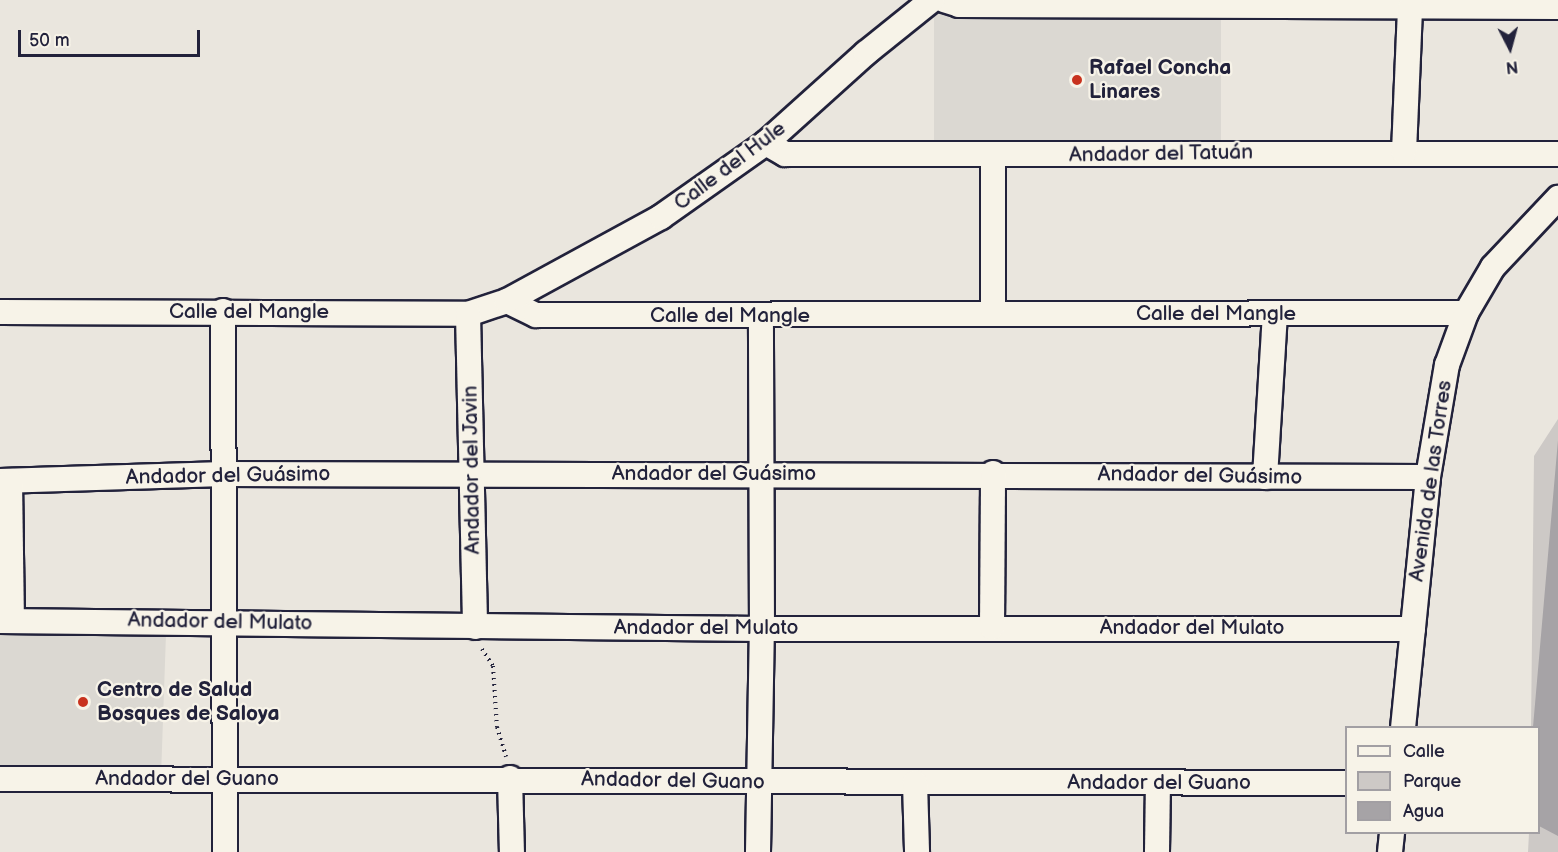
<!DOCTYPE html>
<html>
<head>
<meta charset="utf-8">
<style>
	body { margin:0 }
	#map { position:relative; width:1558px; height:852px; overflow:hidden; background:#eae6de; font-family:"Balsamiq Sans",sans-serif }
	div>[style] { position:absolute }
	.built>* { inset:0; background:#dbd8d2; transform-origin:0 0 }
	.green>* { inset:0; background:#cdc9c6 }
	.water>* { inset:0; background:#a6a3a6 }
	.path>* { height:4px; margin-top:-2px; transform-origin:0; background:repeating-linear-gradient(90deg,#22223b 0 1.5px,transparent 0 6px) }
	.roads { filter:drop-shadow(2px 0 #22223b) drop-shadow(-2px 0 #22223b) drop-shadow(0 2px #22223b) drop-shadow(0 -2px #22223b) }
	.minor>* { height:24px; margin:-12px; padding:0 12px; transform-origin:12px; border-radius:12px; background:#f7f3e8 }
	.dots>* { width:16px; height:16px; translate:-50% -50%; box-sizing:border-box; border:3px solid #f7f3e8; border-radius:50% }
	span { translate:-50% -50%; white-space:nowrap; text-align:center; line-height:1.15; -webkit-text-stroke:4.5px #f7f3e8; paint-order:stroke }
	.poi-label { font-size:21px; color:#22223b; font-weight:700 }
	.left { translate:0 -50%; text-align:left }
	.street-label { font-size:21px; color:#22223b }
	.legend { position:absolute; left:1345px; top:726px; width:195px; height:108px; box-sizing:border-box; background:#f7f3e8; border:2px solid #a29fa3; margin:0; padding:8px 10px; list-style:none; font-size:18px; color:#22223b }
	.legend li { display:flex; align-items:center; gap:12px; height:30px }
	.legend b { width:30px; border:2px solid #a29fa3 }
	.north { position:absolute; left:1480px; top:18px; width:60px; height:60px; -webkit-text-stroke:4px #f7f3e8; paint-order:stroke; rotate:174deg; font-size:16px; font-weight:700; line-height:24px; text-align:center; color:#22223b }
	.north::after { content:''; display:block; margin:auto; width:21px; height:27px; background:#22223b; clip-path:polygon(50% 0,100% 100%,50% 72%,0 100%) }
	.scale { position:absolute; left:18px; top:30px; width:182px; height:27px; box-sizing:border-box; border:3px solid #22223b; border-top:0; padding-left:8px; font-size:18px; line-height:21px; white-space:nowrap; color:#22223b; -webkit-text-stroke:4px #f7f3e8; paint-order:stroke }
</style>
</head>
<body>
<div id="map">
	<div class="built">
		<i style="left:934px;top:13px;width:287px;height:133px"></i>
		<i style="left:0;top:631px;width:166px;height:135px;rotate:2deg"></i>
	</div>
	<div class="green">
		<i style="clip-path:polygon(1558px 419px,1558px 852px,1528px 852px,1529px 833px,1538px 832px,1538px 728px,1531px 727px,1534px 456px)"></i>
	</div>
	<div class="water">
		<i style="clip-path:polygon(1558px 440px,1558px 836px,1539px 826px,1538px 728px,1533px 727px)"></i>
	</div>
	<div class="path">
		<i style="left:482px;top:649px;width:20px;rotate:57deg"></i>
		<i style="left:493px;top:666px;width:61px;rotate:86.2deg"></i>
		<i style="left:497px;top:727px;width:31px;rotate:73deg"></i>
	</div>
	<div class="roads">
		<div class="minor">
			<i style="left:944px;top:0;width:16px;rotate:18deg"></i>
			<i style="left:959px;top:5px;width:599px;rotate:0.19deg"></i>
			<i style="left:766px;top:143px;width:22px;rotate:30deg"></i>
			<i style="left:785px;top:154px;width:773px"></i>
			<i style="left:1404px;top:152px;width:145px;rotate:-87.6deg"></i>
			<i style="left:993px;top:156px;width:157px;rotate:90deg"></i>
			<i style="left:507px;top:301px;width:32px;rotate:26deg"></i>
			<i style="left:536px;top:315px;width:930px;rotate:-0.12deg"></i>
			<i style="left:223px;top:311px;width:541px;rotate:89.79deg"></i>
			<i style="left:0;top:312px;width:468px;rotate:0.2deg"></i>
			<i style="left:468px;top:314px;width:41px;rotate:-18.4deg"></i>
			<i style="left:507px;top:301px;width:175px;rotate:-28.6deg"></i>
			<i style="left:661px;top:217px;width:128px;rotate:-35.2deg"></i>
			<i style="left:766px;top:143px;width:135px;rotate:-42deg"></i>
			<i style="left:866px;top:53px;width:85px;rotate:-38.8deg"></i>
			<i style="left:468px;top:314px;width:313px;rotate:88.7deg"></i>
			<i style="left:1265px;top:477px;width:162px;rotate:-86.5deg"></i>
			<i style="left:0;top:481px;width:224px;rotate:-1.8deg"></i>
			<i style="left:224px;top:474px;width:1204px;rotate:0.14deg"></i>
			<i style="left:10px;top:481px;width:139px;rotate:89.2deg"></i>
			<i style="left:0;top:621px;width:762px;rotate:0.6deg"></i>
			<i style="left:762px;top:629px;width:651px"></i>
			<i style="left:992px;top:627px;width:154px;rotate:-89.6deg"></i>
			<i style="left:1403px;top:728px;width:252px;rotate:-84.3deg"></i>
			<i style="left:1428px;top:477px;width:114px;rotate:-80.4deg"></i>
			<i style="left:1447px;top:365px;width:55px;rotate:-69.9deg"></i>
			<i style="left:1466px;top:313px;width:53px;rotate:-59.6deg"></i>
			<i style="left:1493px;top:267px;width:95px;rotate:-46.7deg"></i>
			<i style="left:510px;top:778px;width:74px;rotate:88.5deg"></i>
			<i style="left:0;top:779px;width:1346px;rotate:0.17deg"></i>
			<i style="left:915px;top:783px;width:69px;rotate:88.3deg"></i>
			<i style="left:758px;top:852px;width:223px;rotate:-89deg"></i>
			<i style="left:762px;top:629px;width:312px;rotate:-90.2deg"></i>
			<i style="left:1157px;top:852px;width:68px;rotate:-89.2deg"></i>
			<i style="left:1390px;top:852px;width:20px;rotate:-84deg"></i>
		</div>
	</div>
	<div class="dots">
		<i style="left:1077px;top:80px;background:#c8321e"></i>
		<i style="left:83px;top:702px;background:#c8321e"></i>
	</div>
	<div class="poi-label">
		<span class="left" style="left:1089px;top:80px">Rafael Concha<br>Linares</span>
		<span class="left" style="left:97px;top:702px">Centro de Salud<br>Bosques de Saloya</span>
	</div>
	<div class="street-label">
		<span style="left:1161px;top:154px;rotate:-1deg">Andador del Tatuán</span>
		<span style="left:730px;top:166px;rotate:-37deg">Calle del Hule</span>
		<span style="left:249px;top:312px">Calle del Mangle</span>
		<span style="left:1216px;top:314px">Calle del Mangle</span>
		<span style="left:730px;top:316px">Calle del Mangle</span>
		<span style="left:472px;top:470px;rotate:-91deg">Andador del Javin</span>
		<span style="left:714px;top:474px">Andador del Guásimo</span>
		<span style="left:228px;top:476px;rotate:-1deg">Andador del Guásimo</span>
		<span style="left:1200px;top:476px;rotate:1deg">Andador del Guásimo</span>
		<span style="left:1431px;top:481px;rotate:-82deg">Avenida de las Torres</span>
		<span style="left:220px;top:622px;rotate:1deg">Andador del Mulato</span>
		<span style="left:706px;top:628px">Andador del Mulato</span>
		<span style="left:1192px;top:628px">Andador del Mulato</span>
		<span style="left:187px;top:779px">Andador del Guano</span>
		<span style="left:673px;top:781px;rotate:1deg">Andador del Guano</span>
		<span style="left:1159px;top:783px">Andador del Guano</span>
	</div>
	<ul class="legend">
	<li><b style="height:8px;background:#f7f3e8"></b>Calle</li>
	<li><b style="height:16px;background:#cdc9c6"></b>Parque</li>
	<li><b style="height:16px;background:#a6a3a6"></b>Agua</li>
	</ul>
	<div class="north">N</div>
	<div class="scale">50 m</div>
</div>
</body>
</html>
